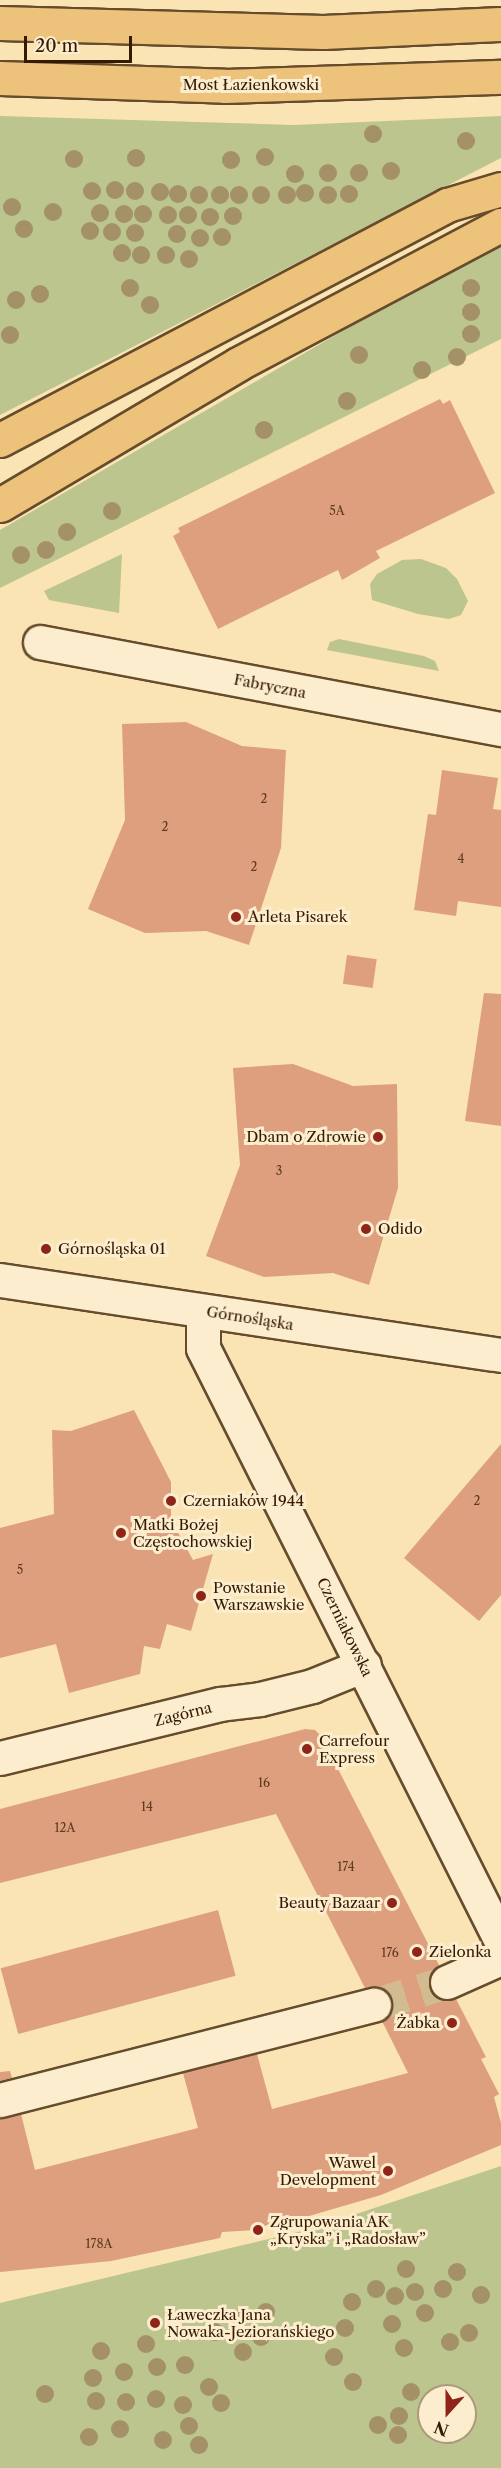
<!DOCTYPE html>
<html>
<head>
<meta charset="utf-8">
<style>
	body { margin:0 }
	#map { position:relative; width:501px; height:2468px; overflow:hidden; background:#fae4b3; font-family:"Libre Caslon Text",serif }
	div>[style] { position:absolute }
	.green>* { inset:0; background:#bcc58e }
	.building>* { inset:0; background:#dd9f7e; transform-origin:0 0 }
	.minor-tunnel>* { height:33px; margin-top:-16.5px; transform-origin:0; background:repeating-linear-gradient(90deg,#d2bc8f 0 33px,transparent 0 49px) }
	.roads { filter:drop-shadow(2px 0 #664c2d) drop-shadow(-2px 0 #664c2d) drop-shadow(0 2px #664c2d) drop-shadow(0 -2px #664c2d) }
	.minor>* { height:33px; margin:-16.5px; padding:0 16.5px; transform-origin:16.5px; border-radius:16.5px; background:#fcedce }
	.major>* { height:33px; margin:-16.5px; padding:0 16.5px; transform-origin:16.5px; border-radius:16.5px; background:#edc27a }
	.trees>* { width:18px; height:18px; margin:-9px; border-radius:50%; background:#a49168 }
	.dots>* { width:16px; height:16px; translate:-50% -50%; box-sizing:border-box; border:3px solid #fcedce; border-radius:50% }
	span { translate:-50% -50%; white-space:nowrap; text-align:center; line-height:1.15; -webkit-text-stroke:6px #fcedce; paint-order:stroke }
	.number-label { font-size:12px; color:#5e3b20 }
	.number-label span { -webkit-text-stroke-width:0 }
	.street-label { font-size:15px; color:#341a00 }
	.poi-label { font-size:15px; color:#341a00 }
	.left { translate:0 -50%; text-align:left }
	.right { translate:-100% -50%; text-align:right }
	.north { position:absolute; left:417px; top:2384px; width:60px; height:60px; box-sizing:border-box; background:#fcedce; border:2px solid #ac997c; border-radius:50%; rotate:201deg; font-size:16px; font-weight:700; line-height:24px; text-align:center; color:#341a00 }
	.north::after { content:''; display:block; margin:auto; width:21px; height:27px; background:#8f2418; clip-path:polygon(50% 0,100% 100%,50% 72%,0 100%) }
	.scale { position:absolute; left:24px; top:36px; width:108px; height:27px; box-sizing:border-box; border:3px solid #341a00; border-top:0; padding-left:8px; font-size:18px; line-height:21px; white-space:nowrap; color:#341a00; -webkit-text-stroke:4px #fcedce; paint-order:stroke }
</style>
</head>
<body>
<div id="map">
	<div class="green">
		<i style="clip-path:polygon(0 116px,294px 125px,501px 116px,501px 158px,0 415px)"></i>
		<i style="clip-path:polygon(501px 246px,501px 339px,0 588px,0 530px,377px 311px)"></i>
		<i style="clip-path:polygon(122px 554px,119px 613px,49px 600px,44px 591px)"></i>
		<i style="clip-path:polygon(421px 559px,446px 568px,457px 579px,468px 601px,461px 615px,449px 619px,418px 614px,372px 600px,370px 584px,377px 574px,402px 560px)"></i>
		<i style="clip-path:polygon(339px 639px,424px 656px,435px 661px,439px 671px,327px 650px,330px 642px)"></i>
		<i style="clip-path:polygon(evenodd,501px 2166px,501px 2468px,0 2468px,0 2303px,311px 2229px,501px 2166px,429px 2396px,465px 2396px,465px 2432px,429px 2432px,429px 2396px)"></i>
	</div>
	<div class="building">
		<i style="clip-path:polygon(440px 399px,443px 404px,450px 400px,495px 493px,376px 551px,380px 558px,342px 580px,338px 570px,218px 629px,173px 536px,180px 532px,178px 528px)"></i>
		<i style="clip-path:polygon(186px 722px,242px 746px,286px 750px,281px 848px,249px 945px,206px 931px,145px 933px,88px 909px,125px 820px,122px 724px)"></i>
		<i style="clip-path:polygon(442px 770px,498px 778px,493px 809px,501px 810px,501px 907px,458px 901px,456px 916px,414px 910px,428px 814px,436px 815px)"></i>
		<i style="left:347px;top:955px;width:30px;height:29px;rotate:8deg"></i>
		<i style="clip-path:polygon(484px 993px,501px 994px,501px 1126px,465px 1121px)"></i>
		<i style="clip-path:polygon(293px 1064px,353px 1086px,397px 1084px,398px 1188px,369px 1285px,333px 1273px,264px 1277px,206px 1256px,240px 1165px,233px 1068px)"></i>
		<i style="clip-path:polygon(134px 1410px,171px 1482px,171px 1520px,193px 1560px,213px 1554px,191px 1631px,167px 1624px,160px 1649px,144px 1646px,140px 1674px,69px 1693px,56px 1644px,0 1658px,0 1528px,54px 1514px,52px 1430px,71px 1431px)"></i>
		<i style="clip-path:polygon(501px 1444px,501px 1595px,479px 1621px,404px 1558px)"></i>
		<i style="clip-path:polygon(305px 1729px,315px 1730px,321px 1736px,439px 1965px,428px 1979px,430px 1990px,444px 2001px,456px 1999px,486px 2057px,481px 2059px,499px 2094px,494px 2097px,501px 2123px,501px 2145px,381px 2195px,292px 2221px,287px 2216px,256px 2230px,222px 2232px,220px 2238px,111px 2261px,0 2272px,0 2118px,21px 2114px,35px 2170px,198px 2128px,183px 2073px,257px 2054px,272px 2109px,408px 2073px,382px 2021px,392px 2011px,392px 2000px,380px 1987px,365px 1988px,276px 1814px,0 1883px,0 1809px)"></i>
		<i style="left:218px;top:1910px;width:68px;height:225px;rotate:75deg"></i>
		<i style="clip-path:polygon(10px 2071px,12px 2078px,0 2081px,0 2072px)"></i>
	</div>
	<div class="minor-tunnel">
		<i style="left:374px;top:2005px;width:77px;rotate:-17.5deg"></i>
	</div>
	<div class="roads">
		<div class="minor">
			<i style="left:40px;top:642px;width:469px;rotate:10.7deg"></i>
			<i style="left:0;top:1280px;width:507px;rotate:8.51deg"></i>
			<i style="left:203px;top:1311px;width:37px;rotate:90deg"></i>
			<i style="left:203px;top:1348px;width:664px;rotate:63.32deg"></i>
			<i style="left:0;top:1758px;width:227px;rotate:-13.8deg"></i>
			<i style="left:220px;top:1704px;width:40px;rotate:-7.1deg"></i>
			<i style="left:260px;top:1699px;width:54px;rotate:-14deg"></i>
			<i style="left:312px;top:1686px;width:56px;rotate:-22deg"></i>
			<i style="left:447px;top:1982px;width:59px;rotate:-24deg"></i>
			<i style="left:0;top:2100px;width:386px;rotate:-14.3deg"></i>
		</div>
		<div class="major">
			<i style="left:0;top:23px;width:323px;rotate:1.6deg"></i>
			<i style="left:323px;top:32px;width:178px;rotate:-2.6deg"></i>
			<i style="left:0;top:78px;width:225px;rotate:2deg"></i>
			<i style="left:225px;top:86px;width:276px;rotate:-1.9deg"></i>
			<i style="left:0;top:440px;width:505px;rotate:-27.73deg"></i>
			<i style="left:447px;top:205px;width:56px;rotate:-16.5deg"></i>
			<i style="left:0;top:505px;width:277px;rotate:-30.6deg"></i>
			<i style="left:238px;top:364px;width:297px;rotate:-27.9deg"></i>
		</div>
	</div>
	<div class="trees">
		<i style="left:373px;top:134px"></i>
		<i style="left:466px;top:141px"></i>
		<i style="left:265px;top:157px"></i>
		<i style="left:136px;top:158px"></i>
		<i style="left:74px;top:159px"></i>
		<i style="left:231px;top:160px"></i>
		<i style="left:391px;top:171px"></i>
		<i style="left:328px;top:173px"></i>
		<i style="left:359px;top:173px"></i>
		<i style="left:295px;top:174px"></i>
		<i style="left:115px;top:190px"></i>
		<i style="left:92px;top:191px"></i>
		<i style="left:135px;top:191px"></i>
		<i style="left:160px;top:192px"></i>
		<i style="left:305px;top:193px"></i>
		<i style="left:178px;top:194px"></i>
		<i style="left:349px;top:194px"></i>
		<i style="left:199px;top:195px"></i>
		<i style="left:220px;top:195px"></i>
		<i style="left:239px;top:195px"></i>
		<i style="left:261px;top:195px"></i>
		<i style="left:287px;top:195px"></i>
		<i style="left:328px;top:195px"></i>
		<i style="left:12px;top:207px"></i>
		<i style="left:53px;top:212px"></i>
		<i style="left:100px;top:213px"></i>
		<i style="left:124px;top:214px"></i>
		<i style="left:143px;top:214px"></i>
		<i style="left:168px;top:215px"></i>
		<i style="left:188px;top:215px"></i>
		<i style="left:233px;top:216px"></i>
		<i style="left:210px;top:217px"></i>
		<i style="left:24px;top:229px"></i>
		<i style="left:90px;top:231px"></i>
		<i style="left:112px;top:232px"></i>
		<i style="left:135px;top:233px"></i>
		<i style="left:177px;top:234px"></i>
		<i style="left:222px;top:237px"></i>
		<i style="left:200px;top:238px"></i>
		<i style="left:122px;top:253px"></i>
		<i style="left:141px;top:255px"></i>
		<i style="left:166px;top:255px"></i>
		<i style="left:189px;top:259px"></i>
		<i style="left:130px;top:288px"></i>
		<i style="left:471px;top:288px"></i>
		<i style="left:40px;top:294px"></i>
		<i style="left:16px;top:300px"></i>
		<i style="left:150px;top:305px"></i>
		<i style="left:471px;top:312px"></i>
		<i style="left:471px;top:334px"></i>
		<i style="left:10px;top:335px"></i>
		<i style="left:359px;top:355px"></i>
		<i style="left:457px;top:357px"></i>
		<i style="left:422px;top:370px"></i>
		<i style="left:347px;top:401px"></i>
		<i style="left:264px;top:430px"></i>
		<i style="left:112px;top:511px"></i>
		<i style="left:67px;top:532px"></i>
		<i style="left:46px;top:550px"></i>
		<i style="left:21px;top:555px"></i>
		<i style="left:406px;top:2269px"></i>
		<i style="left:457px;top:2272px"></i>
		<i style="left:376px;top:2289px"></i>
		<i style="left:443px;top:2289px"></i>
		<i style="left:415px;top:2292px"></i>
		<i style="left:481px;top:2295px"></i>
		<i style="left:395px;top:2296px"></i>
		<i style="left:352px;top:2302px"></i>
		<i style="left:266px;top:2312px"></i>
		<i style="left:425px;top:2313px"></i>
		<i style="left:239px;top:2319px"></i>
		<i style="left:392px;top:2324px"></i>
		<i style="left:345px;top:2328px"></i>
		<i style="left:215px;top:2332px"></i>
		<i style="left:469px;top:2333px"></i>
		<i style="left:261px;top:2337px"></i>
		<i style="left:450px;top:2342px"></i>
		<i style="left:146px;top:2344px"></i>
		<i style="left:404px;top:2348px"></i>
		<i style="left:101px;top:2351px"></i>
		<i style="left:243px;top:2352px"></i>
		<i style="left:334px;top:2357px"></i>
		<i style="left:185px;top:2365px"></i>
		<i style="left:157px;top:2367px"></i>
		<i style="left:124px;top:2372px"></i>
		<i style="left:93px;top:2378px"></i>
		<i style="left:353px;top:2382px"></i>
		<i style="left:209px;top:2387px"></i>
		<i style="left:411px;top:2392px"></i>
		<i style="left:45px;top:2394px"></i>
		<i style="left:156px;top:2399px"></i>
		<i style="left:96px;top:2401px"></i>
		<i style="left:126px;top:2402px"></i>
		<i style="left:221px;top:2403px"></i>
		<i style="left:183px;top:2405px"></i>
		<i style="left:399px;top:2416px"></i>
		<i style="left:378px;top:2425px"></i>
		<i style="left:189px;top:2426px"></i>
		<i style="left:120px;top:2429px"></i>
		<i style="left:398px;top:2435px"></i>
		<i style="left:89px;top:2437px"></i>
		<i style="left:163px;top:2440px"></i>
		<i style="left:199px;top:2445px"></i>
	</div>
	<div class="dots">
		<i style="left:236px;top:917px;background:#8f2418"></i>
		<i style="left:378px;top:1137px;background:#8f2418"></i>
		<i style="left:366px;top:1229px;background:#8f2418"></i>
		<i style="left:46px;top:1249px;background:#8f2418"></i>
		<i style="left:171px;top:1501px;background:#8f2418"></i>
		<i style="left:121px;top:1533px;background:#8f2418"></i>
		<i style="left:201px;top:1596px;background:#8f2418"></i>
		<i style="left:307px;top:1749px;background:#8f2418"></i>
		<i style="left:392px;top:1903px;background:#8f2418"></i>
		<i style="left:417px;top:1952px;background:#8f2418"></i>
		<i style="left:452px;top:2023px;background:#8f2418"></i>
		<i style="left:388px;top:2171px;background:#8f2418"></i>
		<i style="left:258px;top:2230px;background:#8f2418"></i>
		<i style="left:155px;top:2323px;background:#8f2418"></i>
	</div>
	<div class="number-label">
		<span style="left:337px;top:511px">5A</span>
		<span style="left:264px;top:799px">2</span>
		<span style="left:165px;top:827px">2</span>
		<span style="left:461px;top:859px">4</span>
		<span style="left:254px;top:867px">2</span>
		<span style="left:279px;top:1171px">3</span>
		<span style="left:477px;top:1501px">2</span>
		<span style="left:20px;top:1570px">5</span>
		<span style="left:264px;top:1783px">16</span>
		<span style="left:147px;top:1807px">14</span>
		<span style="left:65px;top:1828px">12A</span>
		<span style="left:346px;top:1867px">174</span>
		<span style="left:390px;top:1953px">176</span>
		<span style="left:99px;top:2244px">178A</span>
	</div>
	<div class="street-label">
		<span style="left:251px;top:85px">Most Łazienkowski</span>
		<span style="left:270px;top:686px;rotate:11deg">Fabryczna</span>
		<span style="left:250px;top:1318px;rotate:9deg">Górnośląska</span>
		<span style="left:345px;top:1627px;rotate:64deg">Czerniakowska</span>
		<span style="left:183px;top:1714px;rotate:-14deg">Zagórna</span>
	</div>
	<div class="poi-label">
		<span class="left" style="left:248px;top:917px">Arleta Pisarek</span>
		<span class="right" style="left:366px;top:1137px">Dbam o Zdrowie</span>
		<span class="left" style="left:378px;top:1229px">Odido</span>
		<span class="left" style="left:58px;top:1249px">Górnośląska 01</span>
		<span class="left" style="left:183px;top:1501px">Czerniaków 1944</span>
		<span class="left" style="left:133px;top:1533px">Matki Bożej<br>Częstochowskiej</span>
		<span class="left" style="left:213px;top:1596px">Powstanie<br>Warszawskie</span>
		<span class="left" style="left:319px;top:1749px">Carrefour<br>Express</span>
		<span class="right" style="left:380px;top:1903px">Beauty Bazaar</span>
		<span class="left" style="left:429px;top:1952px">Zielonka</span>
		<span class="right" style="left:440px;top:2023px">Żabka</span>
		<span class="right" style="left:376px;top:2171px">Wawel<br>Development</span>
		<span class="left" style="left:270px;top:2230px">Zgrupowania AK<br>„Kryska” i „Radosław”</span>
		<span class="left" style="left:167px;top:2323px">Ławeczka Jana<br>Nowaka-Jeziorańskiego</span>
	</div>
	<div class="north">N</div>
	<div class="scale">20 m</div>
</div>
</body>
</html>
